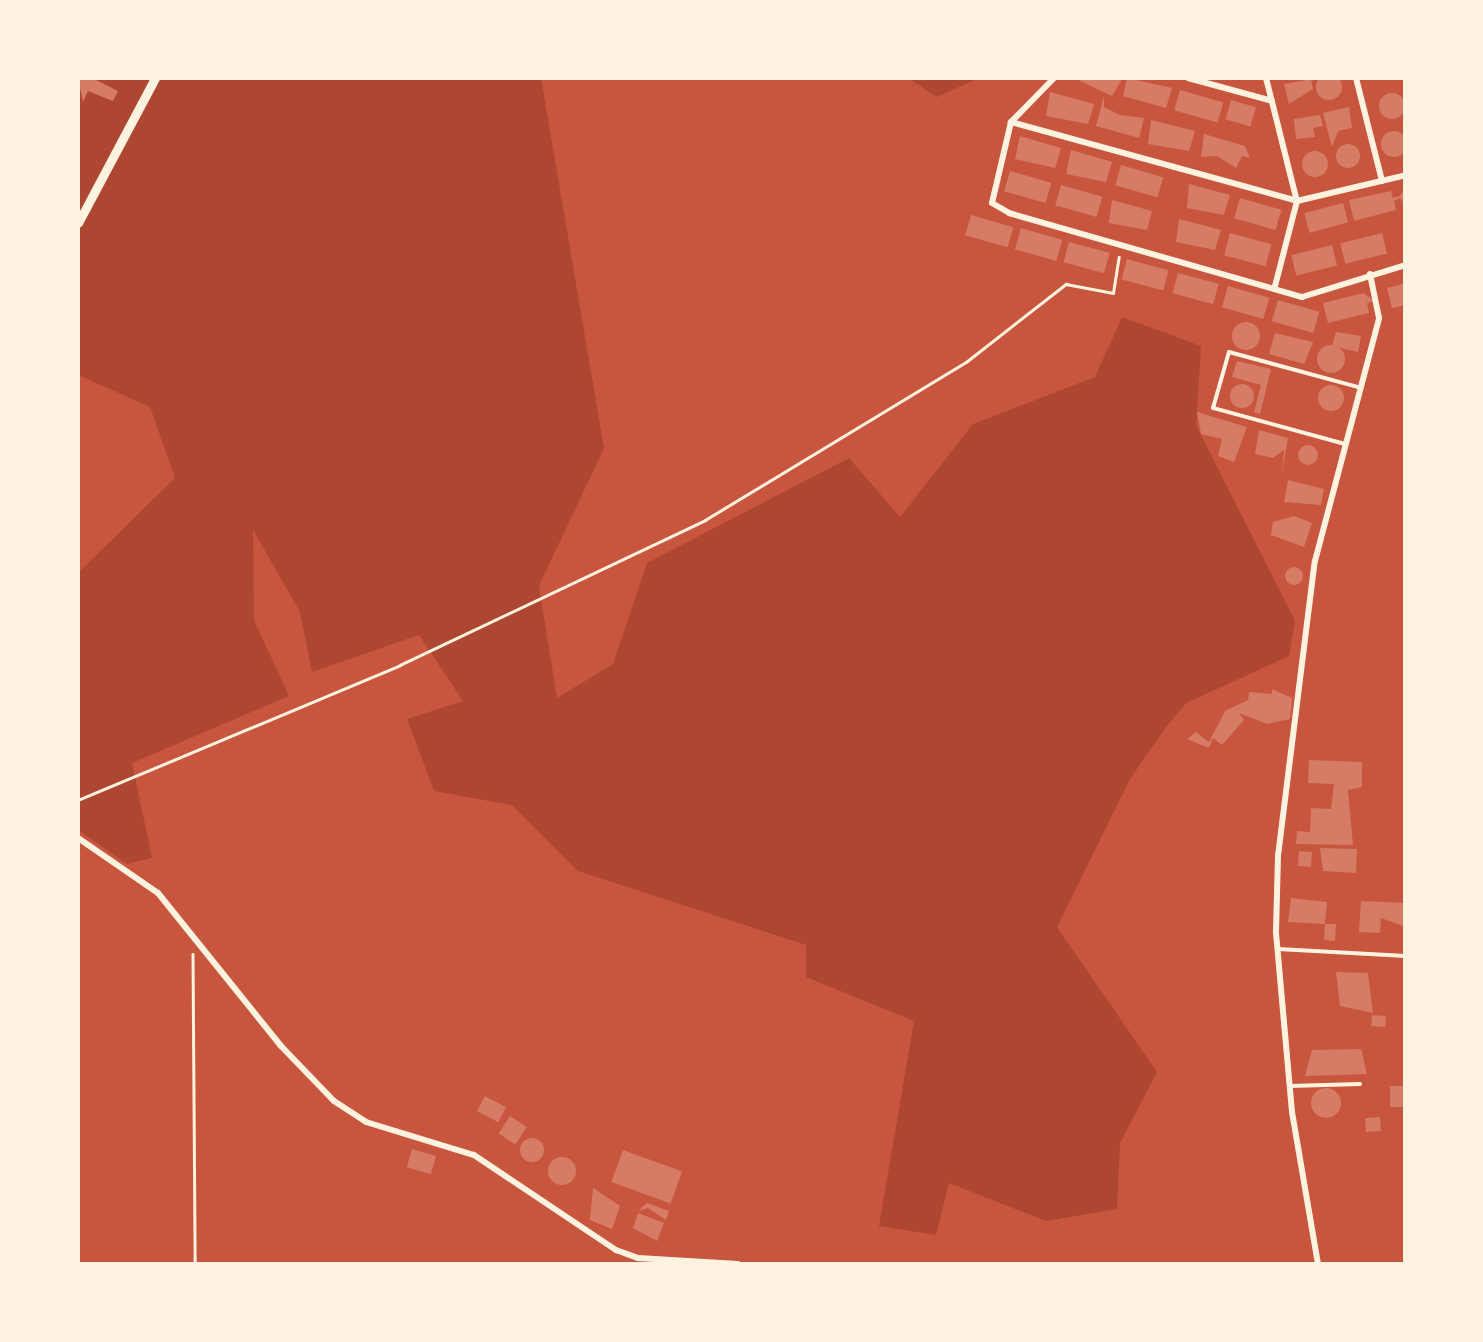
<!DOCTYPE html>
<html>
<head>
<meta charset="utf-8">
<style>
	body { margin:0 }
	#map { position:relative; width:1483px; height:1342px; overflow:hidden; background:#c8553d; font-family:"Fira Sans Condensed",sans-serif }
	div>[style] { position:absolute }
	.green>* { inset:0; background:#ae4732 }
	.building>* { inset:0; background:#d67c66; transform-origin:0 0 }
	.round { border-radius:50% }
	.path>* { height:2.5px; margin:-1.25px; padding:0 1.25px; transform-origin:1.25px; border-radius:1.25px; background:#fff3e0 }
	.service>* { height:4px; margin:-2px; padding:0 2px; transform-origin:2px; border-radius:2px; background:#fff3e0 }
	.minor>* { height:6px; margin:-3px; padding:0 3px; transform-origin:3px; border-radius:3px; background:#fff3e0 }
	.tertiary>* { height:9px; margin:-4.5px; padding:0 4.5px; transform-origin:4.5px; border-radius:4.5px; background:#fff3e0 }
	span { translate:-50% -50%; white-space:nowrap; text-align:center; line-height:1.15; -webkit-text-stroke:10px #fff3e0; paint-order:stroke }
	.frame { position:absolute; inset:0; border:80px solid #fff3e0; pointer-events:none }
</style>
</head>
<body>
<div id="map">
	<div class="green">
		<i style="clip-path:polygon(78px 78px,541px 78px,604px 448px,539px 586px,557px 698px,613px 664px,647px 563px,849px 458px,900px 517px,973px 424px,1095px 377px,1122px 317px,1201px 346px,1196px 425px,1295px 621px,1289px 656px,1186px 703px,1166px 727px,1130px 779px,1057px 927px,1157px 1072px,1120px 1143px,1117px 1209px,1046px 1221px,949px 1183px,936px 1235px,879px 1226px,914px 1021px,806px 977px,806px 945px,578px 871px,512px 805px,434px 791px,407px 719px,463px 701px,419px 635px,312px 672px,300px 612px,253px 530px,254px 620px,289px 696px,132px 763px,152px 858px,127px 864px,78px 830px,78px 573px,175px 478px,150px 407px,78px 375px)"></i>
		<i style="clip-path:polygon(908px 78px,979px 78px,937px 97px)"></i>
	</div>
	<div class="building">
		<i class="round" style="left:1316px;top:74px;width:26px;height:26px"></i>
		<i style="clip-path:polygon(78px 78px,92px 78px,118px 91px,113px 101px,88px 91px,83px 102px)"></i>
		<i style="clip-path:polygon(1074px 78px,1120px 78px,1121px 81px,1112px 96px)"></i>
		<i style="clip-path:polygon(1127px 78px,1172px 88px,1166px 108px,1123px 96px)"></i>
		<i style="clip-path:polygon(1311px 79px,1313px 89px,1289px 104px,1284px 84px)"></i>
		<i style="left:1180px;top:90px;width:45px;height:21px;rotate:16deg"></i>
		<i style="clip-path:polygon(1050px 92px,1094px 104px,1088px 124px,1046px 116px)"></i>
		<i class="round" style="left:1379px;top:93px;width:26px;height:26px"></i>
		<i style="clip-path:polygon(1104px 96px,1104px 107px,1120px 115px,1144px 118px,1139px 138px,1096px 126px)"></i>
		<i style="left:1231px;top:100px;width:26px;height:20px;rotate:16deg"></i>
		<i style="clip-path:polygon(1349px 107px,1352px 128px,1338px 131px,1332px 147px,1323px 113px)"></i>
		<i style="clip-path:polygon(1320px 115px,1323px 126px,1313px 128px,1315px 137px,1296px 139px,1294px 119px)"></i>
		<i style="clip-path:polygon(1151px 120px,1195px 131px,1189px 151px,1148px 144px)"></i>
		<i class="round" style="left:1381px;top:131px;width:26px;height:26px"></i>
		<i style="clip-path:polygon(1204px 134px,1245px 146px,1250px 158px,1242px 156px,1236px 168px,1217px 156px,1201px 157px)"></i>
		<i style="clip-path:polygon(1020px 136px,1061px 148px,1055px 168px,1015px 159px)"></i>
		<i class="round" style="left:1336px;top:144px;width:24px;height:24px"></i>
		<i style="clip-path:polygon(1071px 150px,1112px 162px,1106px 182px,1066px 174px)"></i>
		<i class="round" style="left:1302px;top:151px;width:26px;height:26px"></i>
		<i style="left:1121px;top:165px;width:44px;height:21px;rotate:16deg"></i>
		<i style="left:1010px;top:171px;width:43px;height:21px;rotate:16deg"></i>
		<i style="clip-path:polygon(1189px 184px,1230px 195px,1224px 215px,1187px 208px)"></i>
		<i style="left:1061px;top:185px;width:43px;height:21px;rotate:16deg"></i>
		<i style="clip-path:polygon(1406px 186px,1406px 206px,1400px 198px,1394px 201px,1396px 210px,1354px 221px,1349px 200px,1391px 191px,1393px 198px,1400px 196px)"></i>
		<i style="left:1240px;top:198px;width:43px;height:21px;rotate:16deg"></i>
		<i style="clip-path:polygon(1112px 200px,1152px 211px,1147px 230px,1109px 223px)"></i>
		<i style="left:1343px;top:203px;width:20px;height:40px;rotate:75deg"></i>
		<i style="left:971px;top:215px;width:44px;height:21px;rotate:16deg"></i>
		<i style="clip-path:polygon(1179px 219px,1221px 230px,1215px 250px,1176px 242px)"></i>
		<i style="left:1021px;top:228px;width:43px;height:22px;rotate:16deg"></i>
		<i style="left:1230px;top:233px;width:43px;height:23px;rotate:15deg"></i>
		<i style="left:1382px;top:233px;width:21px;height:43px;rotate:76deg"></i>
		<i style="left:1069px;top:242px;width:42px;height:21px;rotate:15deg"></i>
		<i style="left:1332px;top:245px;width:21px;height:42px;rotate:76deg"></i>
		<i style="left:1127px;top:259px;width:43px;height:21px;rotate:15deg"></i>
		<i style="left:1178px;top:273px;width:42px;height:21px;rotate:15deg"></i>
		<i style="clip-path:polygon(1406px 283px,1406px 305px,1392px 308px,1387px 288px)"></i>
		<i style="left:1228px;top:286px;width:43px;height:22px;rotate:16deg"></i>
		<i style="clip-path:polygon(1364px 293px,1374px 301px,1367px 303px,1369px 313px,1328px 323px,1323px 303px)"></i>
		<i style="left:1278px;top:300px;width:43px;height:22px;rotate:16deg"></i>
		<i class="round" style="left:1232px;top:322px;width:28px;height:28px"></i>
		<i style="clip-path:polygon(1336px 332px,1361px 336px,1358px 352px,1332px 346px)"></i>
		<i style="clip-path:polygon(1275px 333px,1313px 342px,1304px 364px,1269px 354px)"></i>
		<i class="round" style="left:1317px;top:345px;width:28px;height:28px"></i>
		<i style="clip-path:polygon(1237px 361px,1271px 369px,1260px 414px,1254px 412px,1261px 385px,1232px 377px)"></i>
		<i class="round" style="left:1230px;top:384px;width:24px;height:24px"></i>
		<i class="round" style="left:1318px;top:385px;width:26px;height:26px"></i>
		<i style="clip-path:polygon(1197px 412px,1247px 427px,1234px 462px,1218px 456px,1222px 439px,1201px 434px)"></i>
		<i style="clip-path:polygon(1259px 430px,1288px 438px,1282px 473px,1284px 450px,1273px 458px,1255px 454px)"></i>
		<i class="round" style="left:1298px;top:445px;width:20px;height:20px"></i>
		<i style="clip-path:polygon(1288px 480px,1324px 489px,1321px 505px,1284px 502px)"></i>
		<i style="clip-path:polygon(1294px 516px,1312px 523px,1304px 547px,1271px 535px,1273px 522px)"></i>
		<i class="round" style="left:1285px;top:567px;width:18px;height:18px"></i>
		<i style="clip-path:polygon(1272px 689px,1292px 698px,1290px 719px,1267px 724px,1239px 713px,1244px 720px,1222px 745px,1213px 738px,1209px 748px,1187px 739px,1196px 732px,1209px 742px,1225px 711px,1248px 700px,1249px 692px,1272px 694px)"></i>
		<i style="clip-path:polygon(1309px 760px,1362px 762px,1362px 787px,1348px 790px,1353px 845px,1296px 844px,1297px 831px,1310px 832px,1311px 808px,1331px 809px,1334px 784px,1308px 783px)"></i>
		<i style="clip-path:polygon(1320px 848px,1357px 849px,1356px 873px,1323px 871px)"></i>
		<i style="left:1299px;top:851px;width:13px;height:15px;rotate:4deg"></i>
		<i style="clip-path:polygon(1291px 898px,1327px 902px,1325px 924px,1336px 924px,1335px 941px,1324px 940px,1325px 924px,1288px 922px)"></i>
		<i style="clip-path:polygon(1361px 901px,1406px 903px,1406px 927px,1381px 918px,1380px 933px,1359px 932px)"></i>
		<i style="clip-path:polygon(1336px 972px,1368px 973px,1373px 1013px,1340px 1006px)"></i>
		<i style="left:1372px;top:1015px;width:14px;height:11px;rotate:4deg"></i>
		<i style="clip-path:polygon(1361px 1049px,1367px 1074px,1305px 1076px,1312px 1050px)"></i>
		<i style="left:1390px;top:1086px;width:16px;height:21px"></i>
		<i class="round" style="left:1311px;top:1088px;width:30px;height:30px"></i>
		<i style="left:485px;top:1096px;width:24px;height:17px;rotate:28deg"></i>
		<i style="left:510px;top:1116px;width:20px;height:21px;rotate:33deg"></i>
		<i style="left:1380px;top:1117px;width:14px;height:15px;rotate:86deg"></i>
		<i class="round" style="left:520px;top:1138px;width:24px;height:24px"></i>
		<i style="left:412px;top:1149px;width:25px;height:19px;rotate:16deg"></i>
		<i style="left:623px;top:1150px;width:63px;height:34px;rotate:20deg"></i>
		<i class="round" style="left:548px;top:1157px;width:28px;height:28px"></i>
		<i style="clip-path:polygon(593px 1188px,620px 1206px,612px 1229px,590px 1220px)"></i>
		<i style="clip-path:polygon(647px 1203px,669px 1211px,666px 1220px,648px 1208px,638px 1211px)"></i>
		<i style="clip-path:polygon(638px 1213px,664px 1223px,657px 1241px,633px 1228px)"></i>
	</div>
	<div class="path">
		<i style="left:78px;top:800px;width:349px;rotate:-22.7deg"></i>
		<i style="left:400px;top:665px;width:338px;rotate:-25.4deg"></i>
		<i style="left:705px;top:520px;width:305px;rotate:-31.2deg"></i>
		<i style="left:966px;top:362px;width:127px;rotate:-38deg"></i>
		<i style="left:1066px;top:284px;width:48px;rotate:10.8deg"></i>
		<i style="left:1113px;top:293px;width:36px;rotate:-81deg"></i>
		<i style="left:193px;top:954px;width:310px;rotate:89.6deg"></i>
	</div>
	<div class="service">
		<i style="left:1345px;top:444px;width:137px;rotate:-164.7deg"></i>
		<i style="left:1213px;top:408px;width:58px;rotate:-74.1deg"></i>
		<i style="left:1229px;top:352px;width:134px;rotate:15.2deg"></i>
		<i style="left:1278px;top:949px;width:128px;rotate:3.1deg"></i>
		<i style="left:1290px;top:1086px;width:70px;rotate:-1.6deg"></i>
	</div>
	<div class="minor">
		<i style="left:1054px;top:78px;width:62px;rotate:134.3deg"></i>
		<i style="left:1011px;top:122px;width:83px;rotate:103.2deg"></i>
		<i style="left:992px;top:203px;width:20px;rotate:30deg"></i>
		<i style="left:1009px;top:213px;width:305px;rotate:16deg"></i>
		<i style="left:1302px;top:297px;width:109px;rotate:-17.1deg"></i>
		<i style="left:1188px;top:78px;width:87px;rotate:15.3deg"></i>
		<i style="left:1266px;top:78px;width:127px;rotate:75.9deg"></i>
		<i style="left:1297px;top:201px;width:88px;rotate:104.5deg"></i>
		<i style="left:1356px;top:78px;width:106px;rotate:75.8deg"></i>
		<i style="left:1011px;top:122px;width:297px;rotate:15.4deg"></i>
		<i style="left:1297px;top:201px;width:112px;rotate:-13.4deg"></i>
		<i style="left:78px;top:838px;width:97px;rotate:34.5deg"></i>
		<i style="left:158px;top:893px;width:196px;rotate:51.2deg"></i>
		<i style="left:281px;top:1046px;width:76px;rotate:46.1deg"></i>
		<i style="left:334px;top:1101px;width:38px;rotate:33deg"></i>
		<i style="left:366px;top:1122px;width:113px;rotate:17deg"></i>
		<i style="left:474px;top:1155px;width:171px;rotate:33.8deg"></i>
		<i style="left:616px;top:1250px;width:23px;rotate:20deg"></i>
		<i style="left:638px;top:1258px;width:100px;rotate:3.4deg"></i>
		<i style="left:1318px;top:1264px;width:154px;rotate:-99.7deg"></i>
		<i style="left:1292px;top:1112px;width:181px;rotate:-95.1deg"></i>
		<i style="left:1276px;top:932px;width:76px;rotate:-88.5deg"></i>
		<i style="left:1278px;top:856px;width:297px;rotate:-82.9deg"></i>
		<i style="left:1315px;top:561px;width:251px;rotate:-75.2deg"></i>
		<i style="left:1379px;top:318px;width:45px;rotate:-101.6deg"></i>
	</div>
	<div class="tertiary">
		<i style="left:78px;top:223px;width:164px;rotate:-62deg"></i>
	</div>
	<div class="frame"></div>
</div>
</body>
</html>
